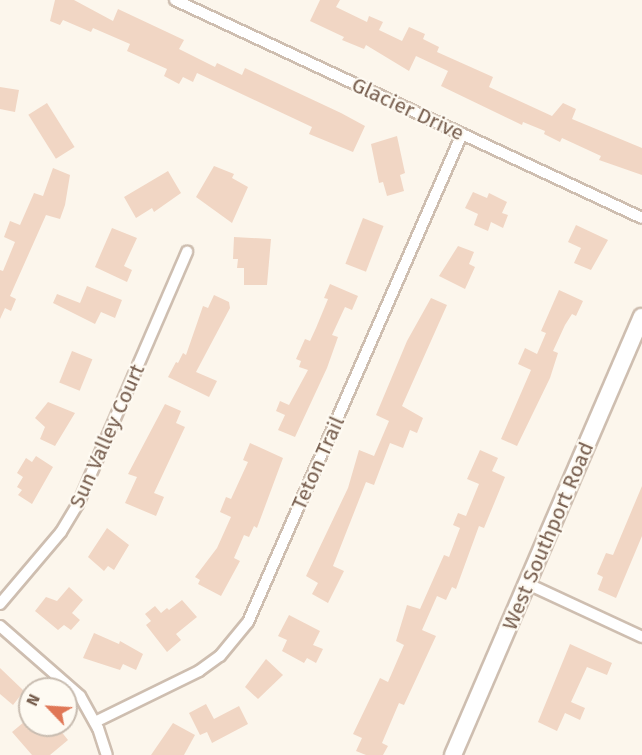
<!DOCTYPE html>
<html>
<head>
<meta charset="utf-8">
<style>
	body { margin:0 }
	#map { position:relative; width:642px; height:755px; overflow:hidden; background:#fcf6ec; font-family:"Fira Sans",sans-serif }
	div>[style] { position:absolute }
	.building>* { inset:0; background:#f1d6c4; transform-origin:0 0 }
	.roads { filter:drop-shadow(2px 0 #cebeb0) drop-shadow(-2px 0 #cebeb0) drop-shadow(0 2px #cebeb0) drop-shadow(0 -2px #cebeb0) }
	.street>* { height:10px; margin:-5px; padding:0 5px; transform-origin:5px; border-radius:5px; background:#fff }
	.secondary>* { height:16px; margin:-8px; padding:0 8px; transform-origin:8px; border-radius:8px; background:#fff }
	span { translate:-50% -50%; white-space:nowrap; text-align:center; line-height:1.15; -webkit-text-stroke:4.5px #fefaf2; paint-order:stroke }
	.street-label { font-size:21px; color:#775e4e }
	.north { position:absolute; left:18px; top:677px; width:60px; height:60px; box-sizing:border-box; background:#fefaf2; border:2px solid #c8bcb0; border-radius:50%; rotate:295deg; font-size:16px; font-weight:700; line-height:24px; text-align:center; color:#775e4e }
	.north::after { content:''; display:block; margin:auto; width:21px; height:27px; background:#e07756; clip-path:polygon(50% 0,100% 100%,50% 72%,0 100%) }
</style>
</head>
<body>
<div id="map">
	<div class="building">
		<i style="clip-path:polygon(55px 0,74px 0,113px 21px,118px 9px,184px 40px,179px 49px,215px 67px,217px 63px,242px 75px,245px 68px,341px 113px,365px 126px,353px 152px,309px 134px,312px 127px,197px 73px,193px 82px,183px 77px,179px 84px,164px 76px,167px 69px,127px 51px,130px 44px,93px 28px,91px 32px,63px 20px,60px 25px,50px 21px)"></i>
		<i style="clip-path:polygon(320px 0,340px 0,336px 7px,367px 22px,369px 16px,383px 22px,379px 30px,402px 41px,409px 27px,425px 34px,423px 39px,439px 47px,437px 52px,493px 77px,489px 87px,552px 116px,563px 103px,576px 109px,572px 119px,642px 148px,642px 175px,599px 160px,601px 156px,562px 138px,560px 142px,544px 134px,545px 131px,523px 122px,522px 125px,441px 86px,448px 71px,416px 56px,409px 71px,366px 45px,364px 49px,342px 40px,344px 37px,310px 21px)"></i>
		<i style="clip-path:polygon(0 87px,19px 90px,15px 112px,0 109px)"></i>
		<i style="left:47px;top:103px;width:52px;height:22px;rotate:58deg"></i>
		<i style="clip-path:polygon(397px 136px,405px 173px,400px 175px,404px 191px,387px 196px,383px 182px,379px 183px,371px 144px)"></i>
		<i style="clip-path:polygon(214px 166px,234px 174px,232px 178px,248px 187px,232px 223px,196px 197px)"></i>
		<i style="clip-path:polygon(53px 168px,70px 175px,65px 205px,60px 219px,46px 215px,10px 296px,16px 299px,11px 311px,5px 308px,0 319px,0 270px,3px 271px,15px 242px,4px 237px,10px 221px,20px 225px,34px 193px,43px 196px)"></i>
		<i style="clip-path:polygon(168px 171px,181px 193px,154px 212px,152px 208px,136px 218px,124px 197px)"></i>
		<i style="clip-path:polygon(473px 192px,487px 198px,489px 193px,507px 202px,502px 213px,508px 215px,503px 228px,491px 222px,488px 231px,474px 225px,478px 214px,465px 208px)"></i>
		<i style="left:363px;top:218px;width:22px;height:49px;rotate:21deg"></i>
		<i style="clip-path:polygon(576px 225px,608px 240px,591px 270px,574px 263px,581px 248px,568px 242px)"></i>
		<i style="clip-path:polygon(112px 228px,137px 238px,124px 266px,132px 270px,127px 282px,95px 267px)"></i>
		<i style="clip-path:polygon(234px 237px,271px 239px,267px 285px,244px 285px,244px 268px,237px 268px,238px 259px,233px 259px)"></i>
		<i style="clip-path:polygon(458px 246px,474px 252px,469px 264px,475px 267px,465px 289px,439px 276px)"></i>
		<i style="clip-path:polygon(330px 284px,358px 296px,352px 310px,345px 307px,332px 335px,338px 337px,327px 368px,295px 437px,278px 430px,285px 415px,276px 411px,280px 401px,289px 405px,308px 370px,299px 367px,301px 361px,296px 359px,305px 339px,310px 341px,316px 328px,328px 299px,324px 298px)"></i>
		<i style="clip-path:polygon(87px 286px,122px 300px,115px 318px,101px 312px,95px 324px,53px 303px,57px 294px,80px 303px)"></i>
		<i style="clip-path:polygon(559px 290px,583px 301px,576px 316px,572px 314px,565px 325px,553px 351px,558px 353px,550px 378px,517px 446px,501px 439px,531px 370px,518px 364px,525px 348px,537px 354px,546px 333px,541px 331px)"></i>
		<i style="clip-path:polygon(214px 295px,229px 302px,230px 308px,196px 372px,217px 381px,209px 397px,168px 377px,176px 362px,178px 363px,183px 353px,186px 355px,203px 306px,208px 308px)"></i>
		<i style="clip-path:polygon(431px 298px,447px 305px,402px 406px,423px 418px,417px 433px,410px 430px,403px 448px,390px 443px,374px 485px,366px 482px,333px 566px,344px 571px,328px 603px,312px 594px,318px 583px,306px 576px,348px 488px,359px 450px,374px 456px,389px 421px,376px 415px,407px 341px)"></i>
		<i style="left:72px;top:351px;width:22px;height:34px;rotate:22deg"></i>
		<i style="clip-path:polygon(48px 402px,75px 413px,55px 446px,40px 439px,45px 427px,35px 418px)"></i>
		<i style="clip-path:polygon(165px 404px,181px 411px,176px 423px,185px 427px,154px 493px,164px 497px,156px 516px,125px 503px,137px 477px,128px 474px)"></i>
		<i style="clip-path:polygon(250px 443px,283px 458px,257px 528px,254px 526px,249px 537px,244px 535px,234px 558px,240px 561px,221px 596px,198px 584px,200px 580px,195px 577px,217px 548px,231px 517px,220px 512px,226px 497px,231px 499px,248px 462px,243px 460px)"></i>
		<i style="clip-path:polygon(480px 450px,498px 458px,492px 471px,505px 477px,484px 528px,479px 526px,456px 589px,452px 587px,446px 600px,437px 596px,422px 630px,436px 636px,404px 705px,399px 703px,382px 743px,388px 746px,383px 755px,366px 755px,356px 751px,362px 738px,353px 734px,380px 678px,388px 682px,404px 645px,396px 641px,407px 605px,420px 609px,444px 555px,449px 557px,460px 528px,453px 525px,458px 513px,466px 516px,479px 484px,467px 479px)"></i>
		<i style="clip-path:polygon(36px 456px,53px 467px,32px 504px,18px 495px,22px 490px,17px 487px,23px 477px,17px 473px,26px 458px,32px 462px)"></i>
		<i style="clip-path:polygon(642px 486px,642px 536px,616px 598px,598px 590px,603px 577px,597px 574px,606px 553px,613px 555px)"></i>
		<i style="clip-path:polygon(107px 528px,129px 545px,114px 570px,108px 566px,104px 571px,88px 557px)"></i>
		<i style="clip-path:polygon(69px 587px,83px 600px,72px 613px,80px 620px,71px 630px,64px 625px,58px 630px,35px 611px,46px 597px,57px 601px)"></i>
		<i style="clip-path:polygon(182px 600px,197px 617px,176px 634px,181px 640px,167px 652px,146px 625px,151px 621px,145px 614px,155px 606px,161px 613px,167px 608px,169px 610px)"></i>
		<i style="clip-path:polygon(289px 615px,320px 631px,313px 645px,323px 649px,316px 663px,307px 658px,304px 663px,282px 651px,287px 640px,278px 636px)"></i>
		<i style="clip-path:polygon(94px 633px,119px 644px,120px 641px,143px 654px,136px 670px,123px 664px,120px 670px,83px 658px)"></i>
		<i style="clip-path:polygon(570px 644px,612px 663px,607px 675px,587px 667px,571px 702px,585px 708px,580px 720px,565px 713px,557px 731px,538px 722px)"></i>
		<i style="clip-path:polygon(266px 659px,283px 675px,258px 699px,245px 687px)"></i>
		<i style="clip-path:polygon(0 668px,24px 691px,13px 705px,0 694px)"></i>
		<i style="clip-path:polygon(206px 704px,214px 719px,239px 706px,248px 724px,212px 743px,207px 732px,200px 735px,189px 713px)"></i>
		<i style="clip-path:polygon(30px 717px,30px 725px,39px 725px,46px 733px,56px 725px,68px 740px,50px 755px,32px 755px,12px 732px)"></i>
		<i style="clip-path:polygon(173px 723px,195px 735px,184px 755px,151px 755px)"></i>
	</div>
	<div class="roads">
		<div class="street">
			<i style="left:175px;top:0;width:515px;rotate:25.02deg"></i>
			<i style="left:528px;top:584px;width:126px;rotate:24.9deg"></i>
			<i style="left:0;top:604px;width:94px;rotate:-49.7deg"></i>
			<i style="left:61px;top:532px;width:33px;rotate:-59deg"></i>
			<i style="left:78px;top:504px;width:275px;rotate:-66.6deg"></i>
			<i style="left:0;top:626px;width:106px;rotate:41.2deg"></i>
			<i style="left:80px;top:696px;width:37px;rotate:61deg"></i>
			<i style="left:98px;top:728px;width:28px;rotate:72deg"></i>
			<i style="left:95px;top:722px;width:116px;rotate:-26.1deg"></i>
			<i style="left:199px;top:671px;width:26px;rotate:-36deg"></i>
			<i style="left:220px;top:656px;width:44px;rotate:-50.5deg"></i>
			<i style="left:248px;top:622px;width:533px;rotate:-66.32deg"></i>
		</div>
		<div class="secondary">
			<i style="left:453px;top:755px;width:477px;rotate:-66.7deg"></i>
		</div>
	</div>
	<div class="street-label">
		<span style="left:408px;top:109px;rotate:25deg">Glacier Drive</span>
		<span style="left:107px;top:436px;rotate:-66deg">Sun Valley Court</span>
		<span style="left:318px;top:463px;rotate:-66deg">Teton Trail</span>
		<span style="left:548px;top:536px;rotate:-67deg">West Southport Road</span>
	</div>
	<div class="north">N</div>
</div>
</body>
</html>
